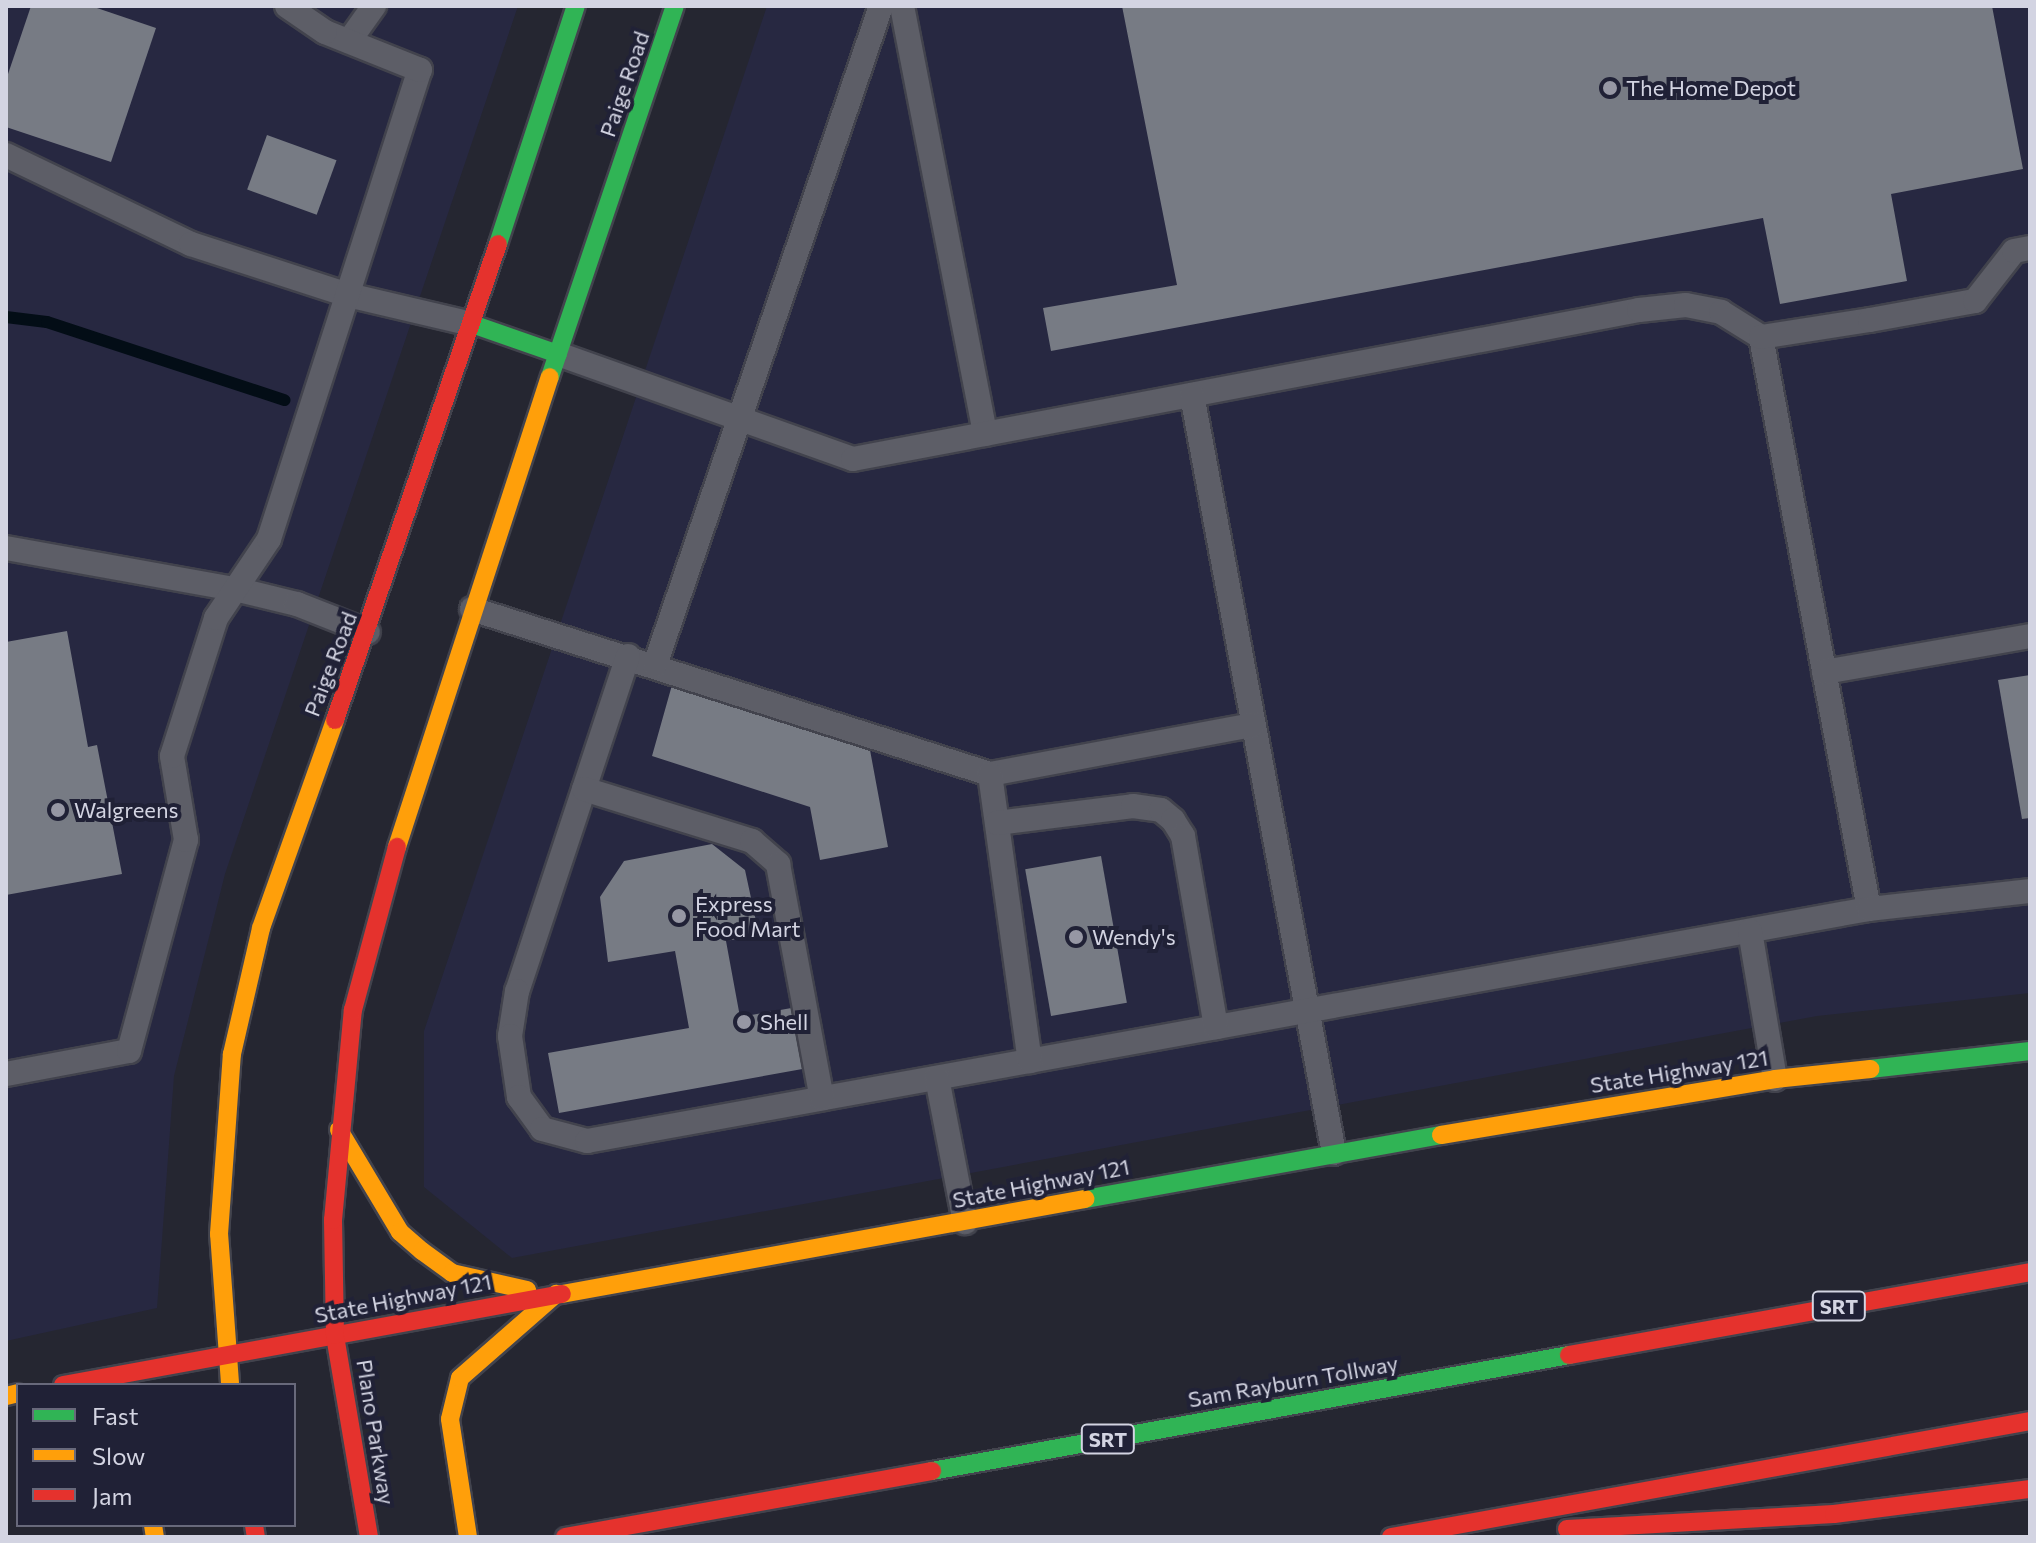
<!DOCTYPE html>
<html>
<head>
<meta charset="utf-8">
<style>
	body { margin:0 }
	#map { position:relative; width:2036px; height:1543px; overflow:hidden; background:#252631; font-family:Commissioner,sans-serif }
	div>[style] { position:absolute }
	.built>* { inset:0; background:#272841 }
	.stream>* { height:12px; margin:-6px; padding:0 6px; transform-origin:6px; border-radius:6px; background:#030d16 }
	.building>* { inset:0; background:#777b84; transform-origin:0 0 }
	.roads { filter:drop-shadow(2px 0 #42434d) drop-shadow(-2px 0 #42434d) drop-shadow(0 2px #42434d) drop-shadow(0 -2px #42434d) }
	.lane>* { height:24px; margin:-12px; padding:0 12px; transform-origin:12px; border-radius:12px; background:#5d5e67 }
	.fast>* { height:18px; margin:-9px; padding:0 9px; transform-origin:9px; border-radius:9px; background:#30b455 }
	.slow>* { height:18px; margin:-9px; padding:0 9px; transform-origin:9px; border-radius:9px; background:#ff9f0a }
	.jam>* { height:18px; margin:-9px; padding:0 9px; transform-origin:9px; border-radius:9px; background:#e5322d }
	.dots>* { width:22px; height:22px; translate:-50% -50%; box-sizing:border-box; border:4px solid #202136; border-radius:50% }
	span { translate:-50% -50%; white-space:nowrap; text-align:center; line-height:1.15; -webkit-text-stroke:8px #202136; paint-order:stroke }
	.shield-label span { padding:2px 6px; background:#202136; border:2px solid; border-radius:6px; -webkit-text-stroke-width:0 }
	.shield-label { font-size:20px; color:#d3d4e2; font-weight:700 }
	.street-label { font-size:22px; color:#d3d4e2 }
	.poi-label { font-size:22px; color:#d3d4e2 }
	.left { translate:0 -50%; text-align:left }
	.frame { position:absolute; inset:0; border:8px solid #d3d4e2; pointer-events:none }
	.legend { position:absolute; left:16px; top:1383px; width:280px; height:144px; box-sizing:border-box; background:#202136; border:2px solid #68697b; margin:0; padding:10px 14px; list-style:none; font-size:24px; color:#d3d4e2 }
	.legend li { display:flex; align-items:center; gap:16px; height:40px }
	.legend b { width:40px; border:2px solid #68697b }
</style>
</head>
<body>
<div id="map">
	<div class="built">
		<i style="clip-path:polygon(6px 6px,518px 6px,225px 874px,174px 1076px,157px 1308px,6px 1341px)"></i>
		<i style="clip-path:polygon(767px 6px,2030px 6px,2030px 993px,1817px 1016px,512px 1258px,424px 1187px,424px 1031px)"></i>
	</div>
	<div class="stream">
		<i style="left:6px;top:317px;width:41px;rotate:7deg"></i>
		<i style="left:47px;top:322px;width:250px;rotate:18.2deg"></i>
	</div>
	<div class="building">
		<i style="clip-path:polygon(31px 6px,91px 6px,156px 28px,111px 162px,6px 127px,6px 80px)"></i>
		<i style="clip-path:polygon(1122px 6px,1992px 6px,2023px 169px,1891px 194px,1907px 281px,1780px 304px,1763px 218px,1051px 351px,1043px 308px,1177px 285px)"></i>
		<i style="left:267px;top:135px;width:74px;height:58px;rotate:20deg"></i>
		<i style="clip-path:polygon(67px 631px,88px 747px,97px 745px,122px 874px,6px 895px,6px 642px)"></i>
		<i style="clip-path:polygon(2030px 675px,2030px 818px,2022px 819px,1998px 680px)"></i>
		<i style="clip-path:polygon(672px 685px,870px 750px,888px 847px,820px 860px,810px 807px,652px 756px)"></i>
		<i style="clip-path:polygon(712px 844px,745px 870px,759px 935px,726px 941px,740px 1017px,797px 1007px,808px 1068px,559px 1113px,548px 1053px,689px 1028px,675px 951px,608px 962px,600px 897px,624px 861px)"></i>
		<i style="left:1101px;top:856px;width:149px;height:77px;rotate:80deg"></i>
	</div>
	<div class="roads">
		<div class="lane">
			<i style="left:902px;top:6px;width:436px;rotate:79deg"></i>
			<i style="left:349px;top:41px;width:43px;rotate:-54.5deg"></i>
			<i style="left:6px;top:155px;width:205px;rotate:25.7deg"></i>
			<i style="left:191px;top:244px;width:165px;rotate:18deg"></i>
			<i style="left:348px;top:295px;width:127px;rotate:13.2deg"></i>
			<i style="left:1761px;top:337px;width:582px;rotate:79.31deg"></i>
			<i style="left:558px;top:354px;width:313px;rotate:19.6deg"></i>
			<i style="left:853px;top:459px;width:800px;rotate:-10.73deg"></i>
			<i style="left:1639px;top:310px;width:47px;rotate:-6.1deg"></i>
			<i style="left:1686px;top:305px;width:36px;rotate:11deg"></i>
			<i style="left:1721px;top:312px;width:47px;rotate:32deg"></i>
			<i style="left:1761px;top:337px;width:110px;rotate:-8.9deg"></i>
			<i style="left:1870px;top:320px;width:107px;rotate:-10.3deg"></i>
			<i style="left:1975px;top:301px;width:63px;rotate:-52deg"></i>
			<i style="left:2014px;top:251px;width:16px;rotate:-11deg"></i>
			<i style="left:1192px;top:395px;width:771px;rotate:79.39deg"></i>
			<i style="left:6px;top:548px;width:233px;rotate:10.2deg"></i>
			<i style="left:235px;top:589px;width:64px;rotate:13.6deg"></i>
			<i style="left:297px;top:604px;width:76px;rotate:21.5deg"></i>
			<i style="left:472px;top:609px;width:544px;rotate:17.67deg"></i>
			<i style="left:990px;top:774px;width:267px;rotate:-10.6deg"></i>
			<i style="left:628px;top:656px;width:353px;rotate:108.3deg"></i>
			<i style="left:517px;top:991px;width:46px;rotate:98.8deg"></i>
			<i style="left:510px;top:1036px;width:62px;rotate:81.6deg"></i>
			<i style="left:519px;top:1097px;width:39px;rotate:54deg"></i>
			<i style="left:542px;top:1129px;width:47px;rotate:14.9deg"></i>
			<i style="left:587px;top:1141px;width:1303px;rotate:-10.26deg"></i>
			<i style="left:1869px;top:909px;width:162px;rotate:-6.4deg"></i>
			<i style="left:655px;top:665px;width:697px;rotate:-71.07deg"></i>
			<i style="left:1824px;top:672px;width:209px;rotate:-9.9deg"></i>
			<i style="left:990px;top:774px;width:290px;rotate:82.1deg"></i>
			<i style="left:584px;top:789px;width:176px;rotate:17.2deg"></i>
			<i style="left:752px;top:841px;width:35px;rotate:41deg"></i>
			<i style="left:778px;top:864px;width:238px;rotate:79.4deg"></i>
			<i style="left:997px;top:823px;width:137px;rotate:-7.1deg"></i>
			<i style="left:1133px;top:806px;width:28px;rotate:8deg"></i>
			<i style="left:1161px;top:810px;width:16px;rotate:40deg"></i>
			<i style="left:1173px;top:820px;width:19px;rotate:58deg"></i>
			<i style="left:1183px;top:836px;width:194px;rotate:80.2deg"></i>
			<i style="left:1750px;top:931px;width:150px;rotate:80.4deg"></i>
			<i style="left:6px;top:1074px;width:125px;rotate:-10.6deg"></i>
			<i style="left:129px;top:1051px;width:219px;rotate:-74.9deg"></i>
			<i style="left:186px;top:840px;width:85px;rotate:-99.5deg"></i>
			<i style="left:172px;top:756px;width:145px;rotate:-72.3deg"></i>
			<i style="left:216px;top:618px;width:95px;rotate:-56.1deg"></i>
			<i style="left:269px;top:539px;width:493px;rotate:-72.2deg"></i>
			<i style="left:420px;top:70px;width:102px;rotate:-158.2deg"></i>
			<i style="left:325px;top:32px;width:46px;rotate:-145.6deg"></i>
			<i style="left:937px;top:1078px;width:147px;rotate:79deg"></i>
		</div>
		<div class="fast">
			<i style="left:498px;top:244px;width:250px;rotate:-71.9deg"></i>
			<i style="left:472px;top:324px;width:91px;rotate:19.2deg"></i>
			<i style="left:550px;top:377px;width:391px;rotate:-71.4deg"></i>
			<i style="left:1870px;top:1069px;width:161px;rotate:-6.4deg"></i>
			<i style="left:1085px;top:1199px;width:362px;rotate:-10.2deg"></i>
			<i style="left:932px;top:1471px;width:647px;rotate:-10.32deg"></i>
		</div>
		<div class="slow">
			<i style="left:397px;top:847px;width:494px;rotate:-72deg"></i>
			<i style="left:339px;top:1130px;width:119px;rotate:59.1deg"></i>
			<i style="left:400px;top:1232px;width:29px;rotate:41deg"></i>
			<i style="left:422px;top:1251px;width:37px;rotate:36deg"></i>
			<i style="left:452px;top:1273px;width:77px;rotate:12.8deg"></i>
			<i style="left:1441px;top:1135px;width:339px;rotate:-9.5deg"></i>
			<i style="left:1775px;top:1079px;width:96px;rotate:-6deg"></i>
			<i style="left:562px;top:1294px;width:532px;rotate:-10.3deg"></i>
			<i style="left:230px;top:1383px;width:149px;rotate:-94.2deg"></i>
			<i style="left:219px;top:1234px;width:180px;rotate:-85.9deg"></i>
			<i style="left:232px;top:1054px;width:129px;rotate:-77deg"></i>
			<i style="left:261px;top:928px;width:221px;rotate:-70.4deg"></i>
			<i style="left:6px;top:1396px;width:12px;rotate:-14deg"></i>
			<i style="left:153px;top:1525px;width:12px;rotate:81deg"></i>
			<i style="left:468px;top:1537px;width:119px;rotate:-98.7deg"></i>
			<i style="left:450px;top:1419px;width:42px;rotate:-76.3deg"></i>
			<i style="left:460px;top:1378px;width:128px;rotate:-41.2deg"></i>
		</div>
		<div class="jam">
			<i style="left:335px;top:720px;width:503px;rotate:-71.1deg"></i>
			<i style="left:1569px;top:1355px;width:468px;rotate:-10.2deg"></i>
			<i style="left:63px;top:1385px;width:507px;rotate:-10.34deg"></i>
			<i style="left:254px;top:1525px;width:12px;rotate:81deg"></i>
			<i style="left:1567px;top:1529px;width:267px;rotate:-3.2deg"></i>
			<i style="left:1834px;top:1514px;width:198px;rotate:-7.3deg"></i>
			<i style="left:369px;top:1537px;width:205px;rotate:-99.6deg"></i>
			<i style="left:335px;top:1335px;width:115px;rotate:-91deg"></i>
			<i style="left:333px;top:1220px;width:211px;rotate:-84.6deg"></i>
			<i style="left:353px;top:1010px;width:169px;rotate:-74.9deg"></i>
			<i style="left:565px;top:1537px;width:373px;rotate:-10.2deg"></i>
			<i style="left:1391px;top:1537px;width:649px;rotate:-10.29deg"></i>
		</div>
	</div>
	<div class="dots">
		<i style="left:1610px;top:88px;background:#9697a4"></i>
		<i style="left:58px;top:810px;background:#9697a4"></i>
		<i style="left:679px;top:916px;background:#9697a4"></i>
		<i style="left:1076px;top:937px;background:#9697a4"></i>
		<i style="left:744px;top:1022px;background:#9697a4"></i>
	</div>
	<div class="shield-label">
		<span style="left:1839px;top:1306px">SRT</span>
		<span style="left:1108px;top:1439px">SRT</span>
	</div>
	<div class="street-label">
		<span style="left:624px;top:84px;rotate:-71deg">Paige Road</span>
		<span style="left:330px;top:664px;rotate:-69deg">Paige Road</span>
		<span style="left:1679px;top:1071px;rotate:-9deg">State Highway 121</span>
		<span style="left:1041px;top:1183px;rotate:-11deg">State Highway 121</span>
		<span style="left:403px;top:1298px;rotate:-11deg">State Highway 121</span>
		<span style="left:1293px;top:1381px;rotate:-10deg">Sam Rayburn Tollway</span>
		<span style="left:376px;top:1432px;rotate:81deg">Plano Parkway</span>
	</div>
	<div class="poi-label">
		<span class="left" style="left:1626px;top:88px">The Home Depot</span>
		<span class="left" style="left:74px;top:810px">Walgreens</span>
		<span class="left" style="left:695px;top:916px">Express<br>Food Mart</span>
		<span class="left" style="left:1092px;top:937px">Wendy's</span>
		<span class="left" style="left:760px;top:1022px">Shell</span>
	</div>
	<div class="frame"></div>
	<ul class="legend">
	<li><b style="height:10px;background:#30b455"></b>Fast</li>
	<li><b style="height:10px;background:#ff9f0a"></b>Slow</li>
	<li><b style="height:10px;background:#e5322d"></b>Jam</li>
	</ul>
</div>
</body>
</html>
